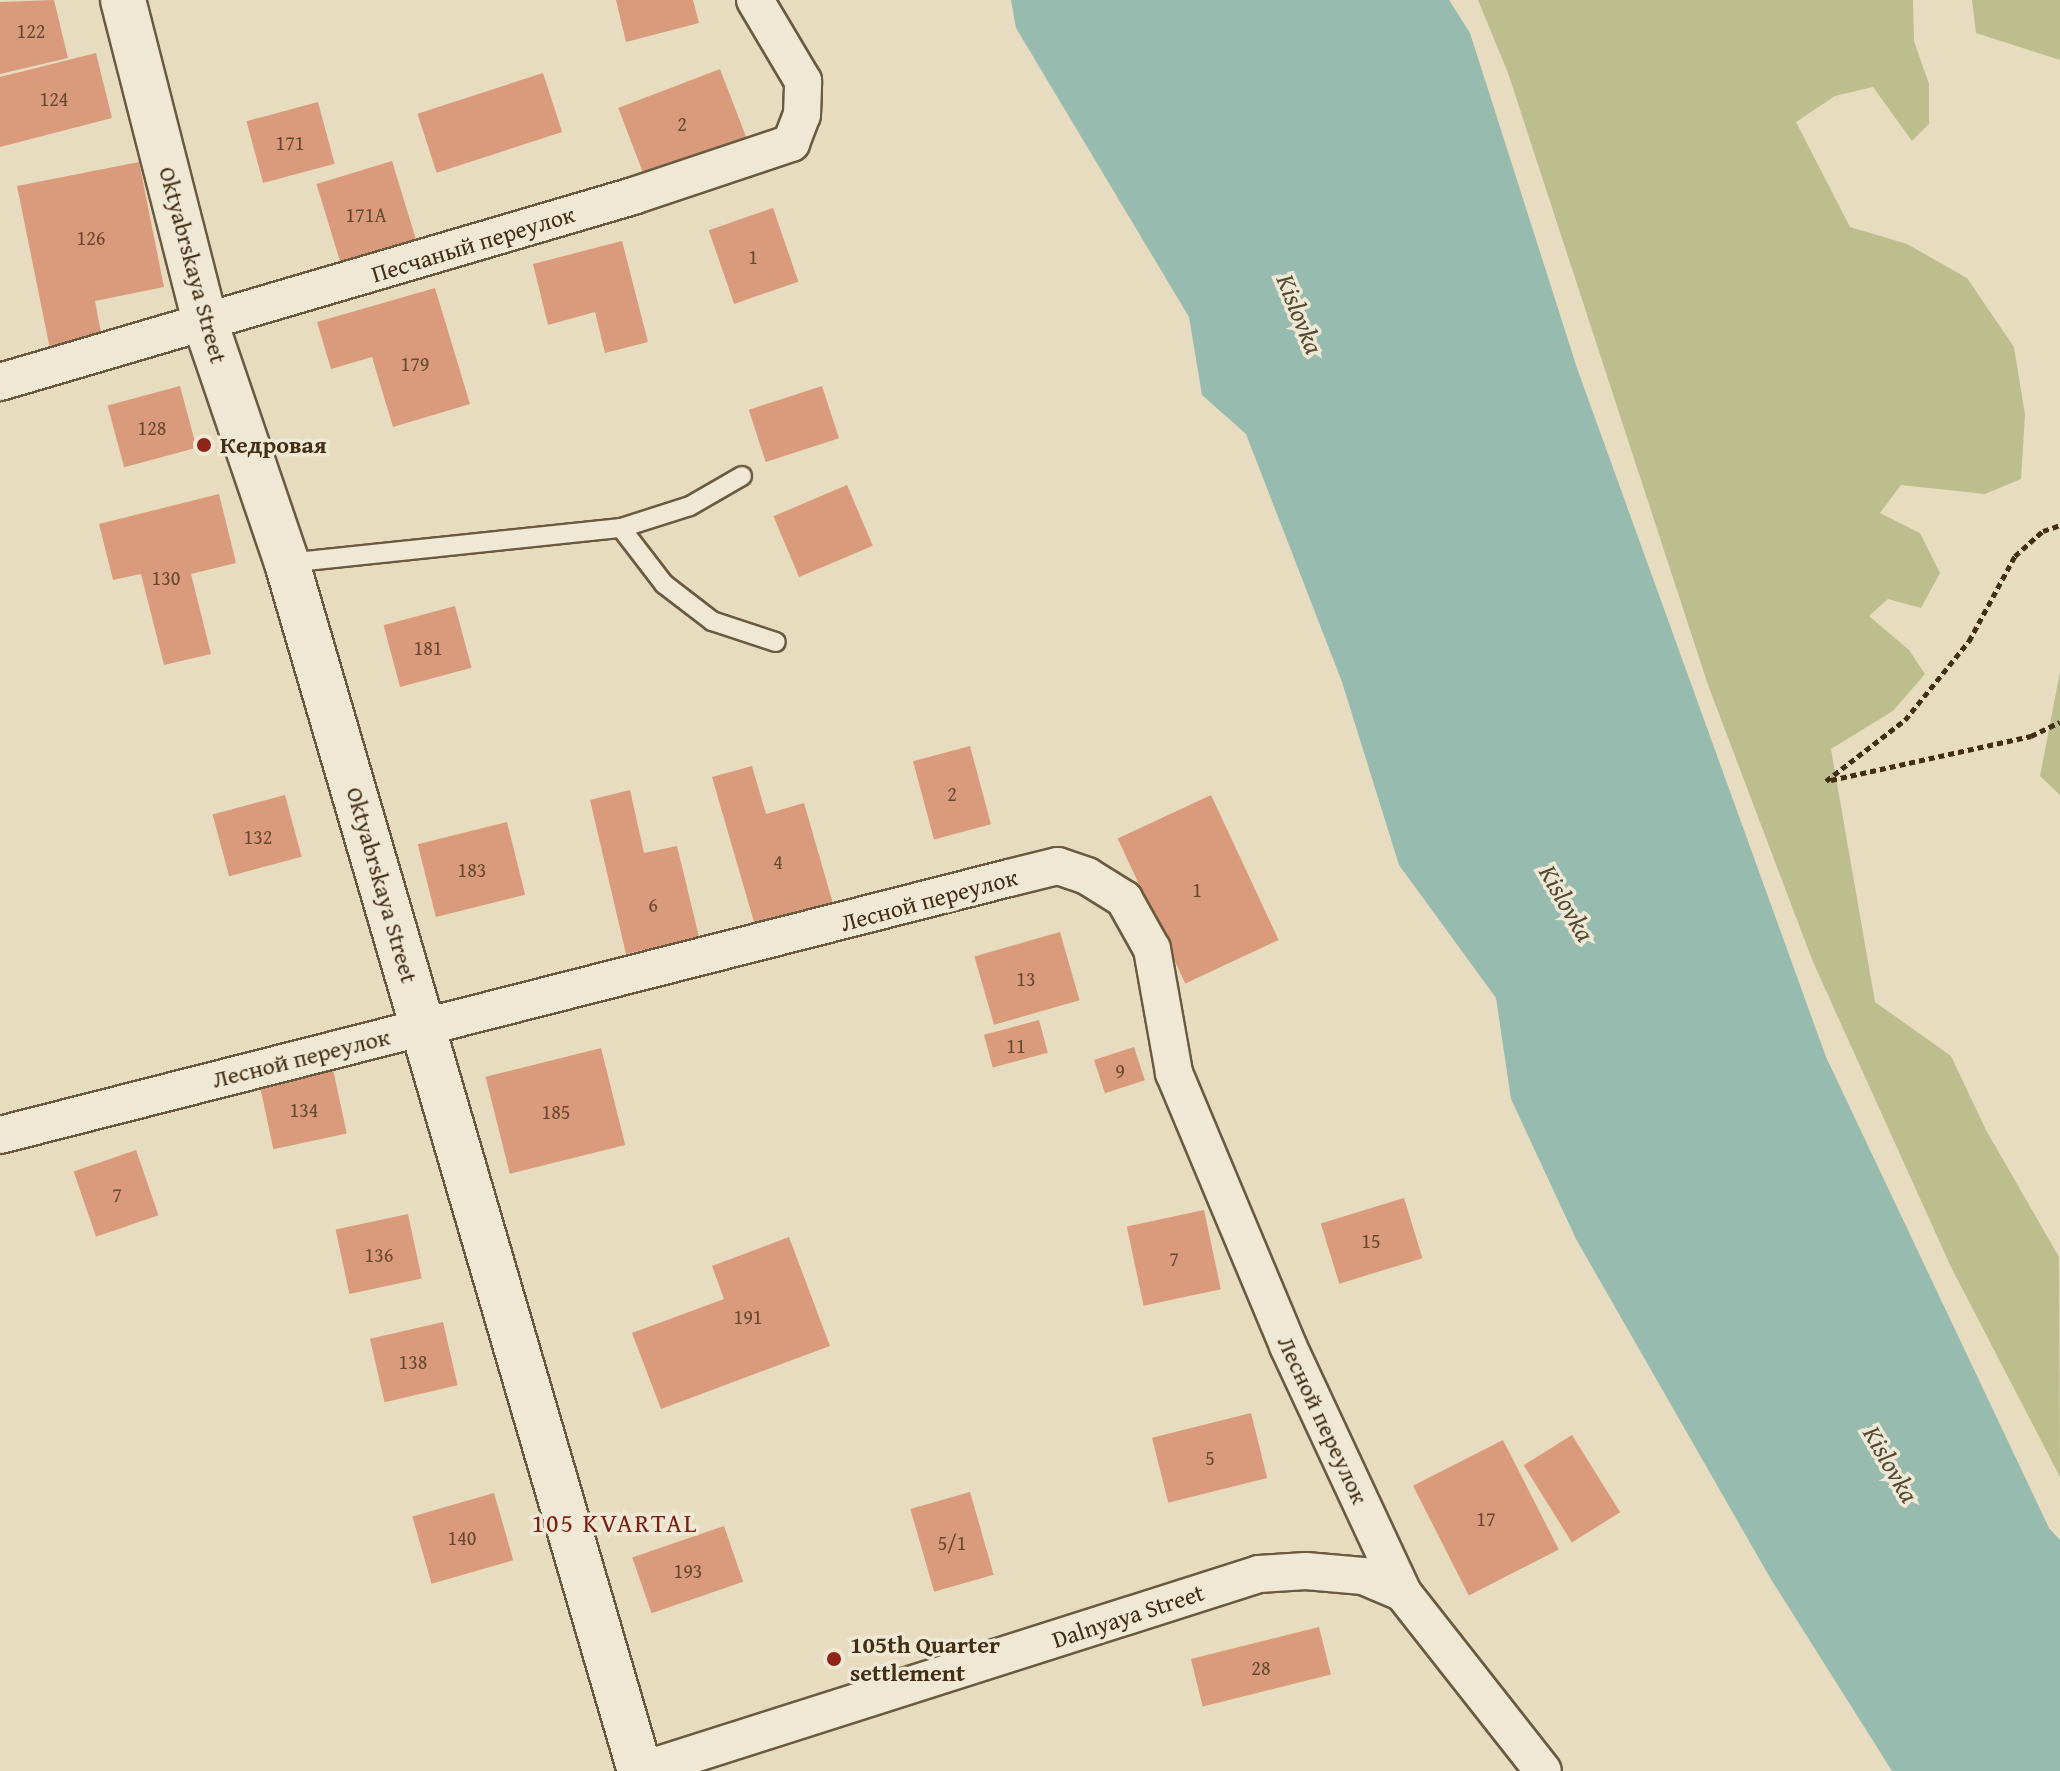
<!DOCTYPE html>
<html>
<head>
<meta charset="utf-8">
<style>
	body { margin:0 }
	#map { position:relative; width:2060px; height:1771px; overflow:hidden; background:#e7dcbf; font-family:"Gentium Book Plus",serif }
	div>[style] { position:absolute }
	.green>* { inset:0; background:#bdbe8d }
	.water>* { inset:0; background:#97bcaf }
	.building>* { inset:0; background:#da9b7d; transform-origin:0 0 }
	.path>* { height:5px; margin-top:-2.5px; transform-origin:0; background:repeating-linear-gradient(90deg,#422e14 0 6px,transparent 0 10px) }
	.roads { filter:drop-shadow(2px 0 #6b5a3f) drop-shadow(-2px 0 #6b5a3f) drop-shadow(0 2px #6b5a3f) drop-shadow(0 -2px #6b5a3f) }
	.service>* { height:18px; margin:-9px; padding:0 9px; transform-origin:9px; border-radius:9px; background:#efe8d5 }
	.minor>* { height:36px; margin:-18px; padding:0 18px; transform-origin:18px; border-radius:18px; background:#efe8d5 }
	.tertiary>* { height:44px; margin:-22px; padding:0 22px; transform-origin:22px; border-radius:22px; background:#efe8d5 }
	.dots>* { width:22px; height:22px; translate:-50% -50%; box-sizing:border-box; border:4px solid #efe8d5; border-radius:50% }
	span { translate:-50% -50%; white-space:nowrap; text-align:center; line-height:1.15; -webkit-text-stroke:7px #efe8d5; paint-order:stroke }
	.number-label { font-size:20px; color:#68492e }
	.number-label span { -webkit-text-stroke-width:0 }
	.street-label { font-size:24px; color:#422e14 }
	.poi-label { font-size:24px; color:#422e14; font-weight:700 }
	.left { translate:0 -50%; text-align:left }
	.water-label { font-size:26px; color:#534a33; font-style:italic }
	.neighbourhood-label { font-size:26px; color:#7a1f14; letter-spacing:2px }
</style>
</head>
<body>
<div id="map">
	<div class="green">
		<i style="clip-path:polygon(1478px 0,1913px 0,1914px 41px,1929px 84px,1929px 124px,1912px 141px,1873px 87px,1835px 96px,1796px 122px,1850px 227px,1907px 244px,1967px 278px,2014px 347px,2025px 415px,2021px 479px,1985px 494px,1901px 485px,1880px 513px,1920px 533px,1940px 573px,1921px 608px,1888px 599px,1869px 616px,1909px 650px,1925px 674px,1893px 711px,1831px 749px,1875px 1002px,1951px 1056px,1986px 1130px,2059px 1257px,2060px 1477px,1951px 1267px,1813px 962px,1708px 685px,1508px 73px)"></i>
		<i style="clip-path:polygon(1972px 0,2060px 0,2060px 60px,1976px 33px)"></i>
		<i style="clip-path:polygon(2060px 549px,2060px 795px,2040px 776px,2060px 672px)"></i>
	</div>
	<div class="water">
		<i style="clip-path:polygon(1011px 0,1449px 0,1470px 33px,1578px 371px,1826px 1057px,2049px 1528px,2060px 1540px,2060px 1771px,1892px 1771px,1769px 1576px,1576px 1239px,1511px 1099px,1496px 998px,1399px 865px,1342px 682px,1246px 434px,1202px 395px,1189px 317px,1016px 28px)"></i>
	</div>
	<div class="building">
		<i style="clip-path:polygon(54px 0,68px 58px,0 74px,0 2px)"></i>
		<i style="clip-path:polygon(616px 0,693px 0,699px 23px,626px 42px)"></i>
		<i style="clip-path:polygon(96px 53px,112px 118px,0 147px,0 77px)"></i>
		<i style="left:720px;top:69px;width:74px;height:109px;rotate:69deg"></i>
		<i style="left:543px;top:73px;width:62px;height:132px;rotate:72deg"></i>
		<i style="left:318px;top:102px;width:64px;height:74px;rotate:75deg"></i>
		<i style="left:392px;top:161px;width:88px;height:79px;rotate:73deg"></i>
		<i style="clip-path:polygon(139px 162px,164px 287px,95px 301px,103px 343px,51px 354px,17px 186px)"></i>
		<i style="left:773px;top:208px;width:78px;height:68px;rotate:71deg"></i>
		<i style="clip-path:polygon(622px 241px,648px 342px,605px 353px,595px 312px,548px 325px,533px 264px)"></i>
		<i style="clip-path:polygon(435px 288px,470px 404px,393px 427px,372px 357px,331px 369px,317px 322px)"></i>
		<i style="left:180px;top:386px;width:64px;height:75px;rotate:75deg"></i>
		<i style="left:822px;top:386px;width:55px;height:77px;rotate:72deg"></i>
		<i style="left:847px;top:485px;width:66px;height:80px;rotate:67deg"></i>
		<i style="clip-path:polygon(219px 494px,236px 563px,191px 574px,211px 654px,164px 665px,141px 574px,113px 580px,99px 524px)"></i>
		<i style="left:455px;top:606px;width:64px;height:74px;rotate:75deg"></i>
		<i style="left:970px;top:746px;width:81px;height:59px;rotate:75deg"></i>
		<i style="clip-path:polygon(752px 766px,766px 814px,804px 803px,834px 907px,756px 929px,712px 777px)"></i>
		<i style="clip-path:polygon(630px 790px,644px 853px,677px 846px,699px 937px,626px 954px,590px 800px)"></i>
		<i style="left:285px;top:795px;width:64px;height:75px;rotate:75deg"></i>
		<i style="left:1211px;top:795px;width:160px;height:103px;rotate:65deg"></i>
		<i style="left:507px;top:822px;width:75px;height:92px;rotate:76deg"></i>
		<i style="left:1060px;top:932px;width:71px;height:89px;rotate:74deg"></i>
		<i style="left:1039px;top:1020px;width:34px;height:57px;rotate:75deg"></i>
		<i style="left:1134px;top:1047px;width:35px;height:42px;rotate:72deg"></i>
		<i style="left:601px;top:1048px;width:100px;height:119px;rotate:76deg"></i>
		<i style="left:333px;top:1069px;width:66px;height:75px;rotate:78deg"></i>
		<i style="left:136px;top:1150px;width:69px;height:66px;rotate:71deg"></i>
		<i style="left:1404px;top:1198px;width:63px;height:87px;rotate:73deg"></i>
		<i style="left:1204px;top:1210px;width:81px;height:79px;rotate:78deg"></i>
		<i style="left:408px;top:1214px;width:66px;height:74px;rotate:78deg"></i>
		<i style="clip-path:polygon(789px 1237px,830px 1346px,661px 1409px,632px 1333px,724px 1299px,712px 1266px)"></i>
		<i style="left:443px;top:1322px;width:65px;height:75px;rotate:77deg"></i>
		<i style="left:1251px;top:1413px;width:67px;height:102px;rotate:76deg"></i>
		<i style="left:1572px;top:1435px;width:91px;height:57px;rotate:58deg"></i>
		<i style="left:1503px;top:1440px;width:123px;height:101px;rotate:63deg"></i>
		<i style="left:970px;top:1492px;width:86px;height:62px;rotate:74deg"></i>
		<i style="left:494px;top:1493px;width:70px;height:85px;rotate:74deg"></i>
		<i style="left:724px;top:1526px;width:59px;height:97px;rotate:71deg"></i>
		<i style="left:1319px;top:1627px;width:49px;height:132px;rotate:76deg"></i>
	</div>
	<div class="path">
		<i style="left:1831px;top:780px;width:205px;rotate:-12.4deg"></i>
		<i style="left:2031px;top:736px;width:32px;rotate:-26deg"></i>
		<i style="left:1826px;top:781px;width:100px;rotate:-37.7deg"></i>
		<i style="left:1905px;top:720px;width:102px;rotate:-51deg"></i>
		<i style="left:1969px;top:641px;width:97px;rotate:-61.6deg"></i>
		<i style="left:2015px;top:556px;width:38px;rotate:-42deg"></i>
		<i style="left:2043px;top:531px;width:18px;rotate:-19deg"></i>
	</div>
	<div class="roads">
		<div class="service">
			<i style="left:621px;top:528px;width:71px;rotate:52.5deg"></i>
			<i style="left:664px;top:584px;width:61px;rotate:37.6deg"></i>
			<i style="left:712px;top:621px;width:67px;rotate:18.2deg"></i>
			<i style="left:287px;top:563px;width:336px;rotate:-6deg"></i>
			<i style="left:621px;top:528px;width:72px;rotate:-17.7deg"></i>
			<i style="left:690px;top:506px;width:60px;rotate:-30deg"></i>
		</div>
		<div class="minor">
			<i style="left:0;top:382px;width:660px;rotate:-16.37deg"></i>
			<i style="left:633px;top:196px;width:167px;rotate:-18.5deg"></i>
			<i style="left:791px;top:143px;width:30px;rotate:-69deg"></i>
			<i style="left:802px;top:115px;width:34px;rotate:-88deg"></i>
			<i style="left:803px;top:81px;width:94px;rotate:-120.7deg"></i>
			<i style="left:0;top:1135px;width:1041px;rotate:-14.29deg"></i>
			<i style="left:1009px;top:878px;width:50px;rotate:-13.8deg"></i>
			<i style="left:1058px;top:866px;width:31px;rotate:19deg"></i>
			<i style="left:1087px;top:876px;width:44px;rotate:31.9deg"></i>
			<i style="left:1124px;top:899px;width:57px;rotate:60.8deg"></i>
			<i style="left:1152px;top:949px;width:126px;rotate:79.9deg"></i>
			<i style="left:1174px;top:1073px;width:296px;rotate:67.3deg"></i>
			<i style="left:1288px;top:1346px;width:272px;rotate:65deg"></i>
			<i style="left:640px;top:1771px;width:650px;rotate:-17.65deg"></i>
			<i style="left:1259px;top:1574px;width:47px;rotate:-3.7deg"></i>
			<i style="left:1306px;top:1571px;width:57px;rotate:5deg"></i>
			<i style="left:1363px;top:1576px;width:43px;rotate:23deg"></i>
			<i style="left:1403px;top:1593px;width:226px;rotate:51.8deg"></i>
		</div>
		<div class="tertiary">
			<i style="left:123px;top:0;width:335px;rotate:75.7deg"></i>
			<i style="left:206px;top:325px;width:251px;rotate:71.2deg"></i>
			<i style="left:287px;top:563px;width:1259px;rotate:73.71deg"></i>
		</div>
	</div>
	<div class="dots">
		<i style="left:204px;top:445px;background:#8f2418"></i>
		<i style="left:834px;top:1659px;background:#8f2418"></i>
	</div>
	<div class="number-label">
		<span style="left:31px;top:30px">122</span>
		<span style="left:54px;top:98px">124</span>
		<span style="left:682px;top:123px">2</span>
		<span style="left:290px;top:142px">171</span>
		<span style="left:366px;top:214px">171А</span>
		<span style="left:91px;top:237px">126</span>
		<span style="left:753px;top:256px">1</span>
		<span style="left:415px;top:363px">179</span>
		<span style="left:152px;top:427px">128</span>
		<span style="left:166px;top:577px">130</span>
		<span style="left:428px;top:647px">181</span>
		<span style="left:952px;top:793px">2</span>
		<span style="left:258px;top:836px">132</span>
		<span style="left:778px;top:861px">4</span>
		<span style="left:472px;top:869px">183</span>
		<span style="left:1197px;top:889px">1</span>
		<span style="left:653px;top:904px">6</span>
		<span style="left:1026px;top:978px">13</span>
		<span style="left:1016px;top:1045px">11</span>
		<span style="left:1120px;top:1070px">9</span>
		<span style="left:304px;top:1109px">134</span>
		<span style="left:556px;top:1111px">185</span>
		<span style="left:117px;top:1194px">7</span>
		<span style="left:1371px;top:1240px">15</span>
		<span style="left:379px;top:1254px">136</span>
		<span style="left:1174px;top:1258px">7</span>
		<span style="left:748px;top:1316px">191</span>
		<span style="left:413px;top:1361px">138</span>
		<span style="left:1210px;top:1457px">5</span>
		<span style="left:1486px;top:1518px">17</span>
		<span style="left:462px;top:1537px">140</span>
		<span style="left:952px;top:1542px">5/1</span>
		<span style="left:688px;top:1570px">193</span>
		<span style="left:1261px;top:1667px">28</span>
	</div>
	<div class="street-label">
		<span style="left:473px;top:244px;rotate:-17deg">Песчаный переулок</span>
		<span style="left:193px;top:265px;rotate:75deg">Oktyabrskaya Street</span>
		<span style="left:382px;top:885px;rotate:74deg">Oktyabrskaya Street</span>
		<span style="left:929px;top:900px;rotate:-15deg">Лесной переулок</span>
		<span style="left:301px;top:1058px;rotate:-14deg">Лесной переулок</span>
		<span style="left:1323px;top:1420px;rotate:65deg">Лесной переулок</span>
		<span style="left:1128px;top:1616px;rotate:-18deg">Dalnyaya Street</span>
	</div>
	<div class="poi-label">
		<span class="left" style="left:220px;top:445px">Кедровая</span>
		<span class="left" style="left:850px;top:1659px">105th Quarter<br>settlement</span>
	</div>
	<div class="water-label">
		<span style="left:1300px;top:314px;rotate:68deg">Kislovka</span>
		<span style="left:1567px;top:903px;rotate:60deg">Kislovka</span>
		<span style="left:1891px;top:1464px;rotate:60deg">Kislovka</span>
	</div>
	<div class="neighbourhood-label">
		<span style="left:615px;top:1523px">105 KVARTAL</span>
	</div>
</div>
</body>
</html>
